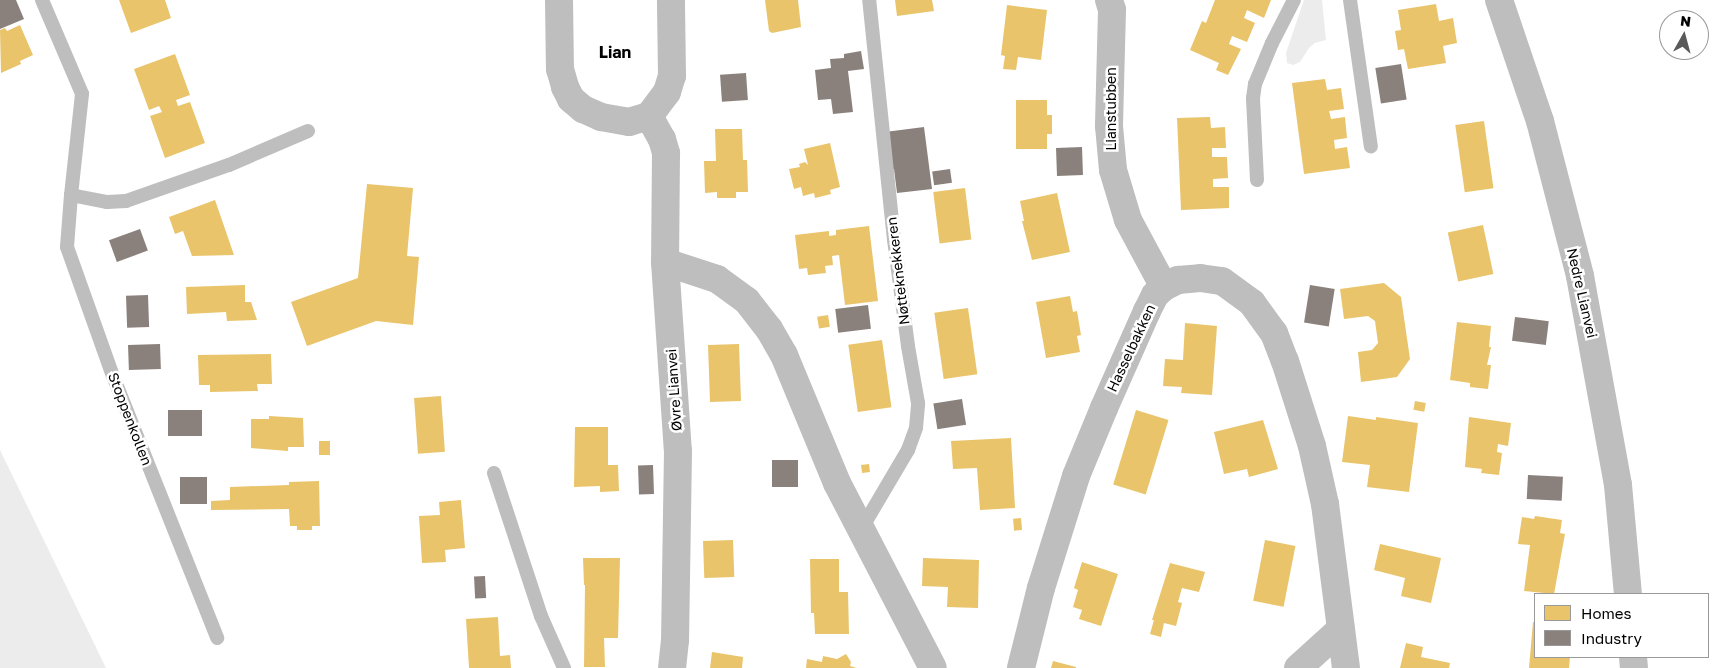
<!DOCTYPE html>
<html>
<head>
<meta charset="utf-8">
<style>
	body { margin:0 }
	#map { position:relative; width:1719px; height:668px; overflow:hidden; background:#fff; font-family:"Golos Text",sans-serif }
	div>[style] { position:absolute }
	.green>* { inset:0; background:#ececec }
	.homes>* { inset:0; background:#e9c46a; transform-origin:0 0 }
	.industry>* { inset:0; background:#8a817c; transform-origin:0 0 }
	.lane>* { height:14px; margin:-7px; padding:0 7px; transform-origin:7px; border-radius:7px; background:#bebebe }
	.street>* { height:28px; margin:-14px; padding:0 14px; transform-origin:14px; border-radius:14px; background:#bebebe }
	span { translate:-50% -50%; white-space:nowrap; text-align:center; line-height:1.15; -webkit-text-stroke:5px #fff; paint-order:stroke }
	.street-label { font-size:14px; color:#000 }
	.quarter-label { font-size:16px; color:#000; font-weight:700 }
	.legend { position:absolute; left:1534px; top:593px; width:175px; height:65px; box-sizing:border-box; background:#fff; border:1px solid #999; margin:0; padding:6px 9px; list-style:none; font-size:15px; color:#000 }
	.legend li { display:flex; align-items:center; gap:10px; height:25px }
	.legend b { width:25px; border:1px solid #999 }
	.north { position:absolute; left:1659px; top:10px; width:50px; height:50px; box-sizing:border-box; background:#fff; border:1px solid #999; border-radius:50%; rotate:7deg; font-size:14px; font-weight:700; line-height:20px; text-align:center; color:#000 }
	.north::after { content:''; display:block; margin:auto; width:18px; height:22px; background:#595959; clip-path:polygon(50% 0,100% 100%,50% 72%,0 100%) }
</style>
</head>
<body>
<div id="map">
	<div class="green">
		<i style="clip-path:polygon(1304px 0,1322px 0,1326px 40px,1315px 43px,1309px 48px,1300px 62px,1293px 65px,1287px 63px,1286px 53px)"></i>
		<i style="clip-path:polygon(0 450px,106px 668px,0 668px)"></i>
	</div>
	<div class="homes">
		<i style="clip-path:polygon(119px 0,165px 0,171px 18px,131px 33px)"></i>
		<i style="clip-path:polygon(765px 0,798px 0,801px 27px,772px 33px,769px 31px)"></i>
		<i style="clip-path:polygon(895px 0,932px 0,934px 11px,897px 16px)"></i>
		<i style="clip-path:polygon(1215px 0,1271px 0,1264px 18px,1247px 10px,1244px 18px,1255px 23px,1247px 42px,1232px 36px,1229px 44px,1241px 49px,1228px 75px,1216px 70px,1219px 63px,1190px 50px,1202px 21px,1206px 23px)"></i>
		<i style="clip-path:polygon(1436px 4px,1439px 21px,1453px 18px,1457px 43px,1443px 46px,1446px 63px,1408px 69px,1404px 49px,1398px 50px,1395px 31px,1401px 30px,1398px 10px)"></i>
		<i style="clip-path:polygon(1007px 5px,1047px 10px,1041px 60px,1018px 57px,1016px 70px,1003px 69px,1005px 56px,1001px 55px)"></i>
		<i style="clip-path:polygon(20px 25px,33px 55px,20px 61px,21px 64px,1px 73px,0 30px,5px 28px,7px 31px)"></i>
		<i style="clip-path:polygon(175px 54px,190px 95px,176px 100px,178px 106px,190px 102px,205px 143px,165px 158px,150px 116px,162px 112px,159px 106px,149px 110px,134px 69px)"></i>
		<i style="clip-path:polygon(1325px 79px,1327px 90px,1341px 88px,1344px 109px,1329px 111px,1331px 119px,1345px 117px,1347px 138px,1334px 140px,1335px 149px,1347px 147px,1350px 168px,1304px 174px,1292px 83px)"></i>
		<i style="clip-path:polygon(1016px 100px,1047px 100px,1047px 115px,1052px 115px,1052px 134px,1047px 134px,1047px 149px,1016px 149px)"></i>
		<i style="clip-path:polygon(1210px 117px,1211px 128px,1225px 127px,1226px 148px,1212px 148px,1212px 157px,1227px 157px,1228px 178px,1213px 179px,1213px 187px,1229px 187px,1229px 208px,1181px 210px,1177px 118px)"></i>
		<i style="left:1484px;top:121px;width:68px;height:29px;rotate:82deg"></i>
		<i style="clip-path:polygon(715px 129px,742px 129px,743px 160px,747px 160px,748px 192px,736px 192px,736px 198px,717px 198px,717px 192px,705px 193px,704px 161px,716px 161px)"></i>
		<i style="clip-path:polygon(830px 143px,840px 187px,830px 190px,831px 194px,815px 198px,814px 193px,803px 196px,801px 187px,794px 189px,789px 169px,800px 167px,799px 164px,805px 162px,808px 165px,804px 149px)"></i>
		<i style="clip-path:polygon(367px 184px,413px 188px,407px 256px,419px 257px,413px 325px,376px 321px,307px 346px,291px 302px,358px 278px)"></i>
		<i style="left:965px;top:188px;width:52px;height:32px;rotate:83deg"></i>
		<i style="clip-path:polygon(1057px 193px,1070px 252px,1032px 260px,1022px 221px,1024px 221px,1020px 201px)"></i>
		<i style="clip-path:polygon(215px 200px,234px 255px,192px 256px,183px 231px,175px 234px,169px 217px)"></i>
		<i style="left:1483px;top:225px;width:50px;height:36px;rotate:78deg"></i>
		<i style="clip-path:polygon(869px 226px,878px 301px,845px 305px,839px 255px,832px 256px,833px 265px,825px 266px,826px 273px,808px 275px,807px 268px,799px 269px,795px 235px,829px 231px,829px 236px,836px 235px,836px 230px)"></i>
		<i style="clip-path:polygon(1384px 283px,1401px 297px,1410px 359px,1397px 377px,1361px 382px,1358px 352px,1372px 350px,1378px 343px,1375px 321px,1368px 316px,1344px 319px,1340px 289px)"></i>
		<i style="clip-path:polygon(245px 285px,245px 302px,251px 302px,257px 320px,227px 321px,226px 312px,187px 314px,186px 287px)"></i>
		<i style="clip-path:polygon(1070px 296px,1073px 312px,1077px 311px,1081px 335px,1077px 336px,1080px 352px,1046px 358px,1036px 302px)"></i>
		<i style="left:968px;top:308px;width:67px;height:34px;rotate:82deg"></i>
		<i style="left:828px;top:315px;width:12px;height:11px;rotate:81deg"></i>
		<i style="clip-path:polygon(1457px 322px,1491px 326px,1489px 347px,1491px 347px,1487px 365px,1491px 365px,1488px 389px,1470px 387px,1470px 383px,1450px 380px)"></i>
		<i style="clip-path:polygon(1185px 323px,1217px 326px,1212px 395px,1181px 393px,1182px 387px,1163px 386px,1165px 359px,1183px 360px)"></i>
		<i style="left:882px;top:340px;width:68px;height:34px;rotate:82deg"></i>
		<i style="left:739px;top:344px;width:57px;height:31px;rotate:88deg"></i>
		<i style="clip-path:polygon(271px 354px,272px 384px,257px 384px,258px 391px,210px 392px,210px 385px,199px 385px,198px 355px)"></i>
		<i style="left:441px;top:396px;width:56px;height:27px;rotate:86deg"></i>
		<i style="left:1415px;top:401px;width:11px;height:9px;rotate:10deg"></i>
		<i style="left:1136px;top:410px;width:34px;height:78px;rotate:17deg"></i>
		<i style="clip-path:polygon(269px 416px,303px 418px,304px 447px,288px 447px,288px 451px,251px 448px,251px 419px,269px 419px)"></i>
		<i style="clip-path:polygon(1348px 416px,1376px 420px,1376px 417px,1418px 423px,1409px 492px,1367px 487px,1370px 465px,1342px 462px)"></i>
		<i style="clip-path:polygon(1469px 417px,1511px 423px,1508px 446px,1498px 444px,1497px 452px,1502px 453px,1499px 475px,1481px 473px,1482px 469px,1465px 467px)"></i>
		<i style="clip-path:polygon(1263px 420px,1278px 469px,1249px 477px,1247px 469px,1224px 474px,1214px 432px)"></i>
		<i style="clip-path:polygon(575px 427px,608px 427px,608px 465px,618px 465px,619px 491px,600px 492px,600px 486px,574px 487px)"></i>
		<i style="clip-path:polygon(1011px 438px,1015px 508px,980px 510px,977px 468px,953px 469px,951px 441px)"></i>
		<i style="left:319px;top:441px;width:11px;height:14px"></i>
		<i style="left:869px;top:464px;width:8px;height:8px;rotate:83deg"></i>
		<i style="clip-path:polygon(319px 481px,320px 526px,312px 526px,312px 530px,297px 530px,297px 526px,290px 526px,289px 509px,211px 510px,211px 501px,230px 500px,230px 487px,289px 485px,289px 482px)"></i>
		<i style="clip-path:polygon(461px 500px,465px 548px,445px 550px,446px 562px,422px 563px,419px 516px,440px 515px,439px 502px)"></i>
		<i style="clip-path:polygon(1535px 516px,1562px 520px,1560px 533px,1565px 534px,1554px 594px,1524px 591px,1530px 545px,1518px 544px,1522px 517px,1534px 519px)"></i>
		<i style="left:1021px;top:518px;width:12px;height:8px;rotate:85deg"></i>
		<i style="left:733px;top:540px;width:37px;height:30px;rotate:88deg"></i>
		<i style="left:1265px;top:540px;width:31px;height:62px;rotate:11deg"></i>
		<i style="clip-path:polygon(1380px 544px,1441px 558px,1431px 603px,1401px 596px,1405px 578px,1374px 570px)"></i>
		<i style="clip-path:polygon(583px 558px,620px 558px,618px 638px,604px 638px,605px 667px,584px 667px,585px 585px,584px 585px)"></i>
		<i style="clip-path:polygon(923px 558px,979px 560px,978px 608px,947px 607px,948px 587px,922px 586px)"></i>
		<i style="clip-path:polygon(810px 559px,839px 559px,839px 592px,848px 592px,849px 634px,815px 634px,814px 613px,811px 613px)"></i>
		<i style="clip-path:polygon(1082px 562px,1118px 574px,1101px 626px,1079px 619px,1082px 610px,1073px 607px,1078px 590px,1074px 588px)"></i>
		<i style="clip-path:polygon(1170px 563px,1205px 572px,1199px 592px,1182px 588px,1178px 602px,1182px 603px,1176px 626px,1164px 623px,1161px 637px,1150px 634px,1154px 620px,1152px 620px)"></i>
		<i style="clip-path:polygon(498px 617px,500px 656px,510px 655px,511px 668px,469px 668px,466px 619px)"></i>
		<i style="clip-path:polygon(1533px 622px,1535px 622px,1535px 657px,1570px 657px,1569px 668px,1529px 668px)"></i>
		<i style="clip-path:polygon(1406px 643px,1423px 647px,1421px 657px,1450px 663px,1449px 668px,1400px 668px)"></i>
		<i style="clip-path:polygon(712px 652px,743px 657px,742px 668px,710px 668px)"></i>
		<i style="clip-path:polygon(846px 654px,851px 662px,850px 666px,857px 668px,806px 668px,807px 659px,822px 662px,823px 656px,837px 659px)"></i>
		<i style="clip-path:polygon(1053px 661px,1076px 667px,1076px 668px,1051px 668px)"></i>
	</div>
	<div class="industry">
		<i style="clip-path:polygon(0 0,16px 0,24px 19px,0 29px)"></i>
		<i style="clip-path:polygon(861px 51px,864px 69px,848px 71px,853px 112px,833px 114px,831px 99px,818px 100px,815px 70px,831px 68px,830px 59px,844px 58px,844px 54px)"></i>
		<i style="left:1401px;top:64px;width:36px;height:26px;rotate:81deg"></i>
		<i style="left:746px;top:73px;width:27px;height:26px;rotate:86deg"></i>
		<i style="clip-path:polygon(924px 127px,932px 189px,897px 193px,894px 169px,890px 170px,885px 132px)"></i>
		<i style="left:1082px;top:147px;width:28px;height:26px;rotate:88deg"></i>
		<i style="left:950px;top:169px;width:14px;height:18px;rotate:82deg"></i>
		<i style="left:140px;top:229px;width:23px;height:33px;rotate:70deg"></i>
		<i style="left:1310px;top:285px;width:25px;height:38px;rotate:9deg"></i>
		<i style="left:148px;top:295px;width:32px;height:22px;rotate:88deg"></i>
		<i style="left:868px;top:305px;width:24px;height:33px;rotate:83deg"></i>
		<i style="left:1515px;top:317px;width:34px;height:24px;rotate:7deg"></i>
		<i style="left:160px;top:344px;width:25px;height:32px;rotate:88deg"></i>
		<i style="left:962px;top:399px;width:26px;height:29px;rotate:81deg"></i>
		<i style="left:168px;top:410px;width:34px;height:26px"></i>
		<i style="left:772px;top:460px;width:26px;height:27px"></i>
		<i style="left:653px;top:465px;width:29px;height:15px;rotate:88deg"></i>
		<i style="left:1528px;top:475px;width:35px;height:24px;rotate:3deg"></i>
		<i style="left:207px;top:477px;width:27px;height:27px;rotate:90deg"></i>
		<i style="left:485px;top:576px;width:22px;height:11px;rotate:87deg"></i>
	</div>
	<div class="lane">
		<i style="left:42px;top:0;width:102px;rotate:66.9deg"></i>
		<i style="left:82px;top:94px;width:102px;rotate:96.2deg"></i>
		<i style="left:71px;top:195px;width:52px;rotate:94.4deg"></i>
		<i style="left:67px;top:247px;width:137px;rotate:70.4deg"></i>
		<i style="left:113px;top:376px;width:282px;rotate:68.3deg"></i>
		<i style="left:1350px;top:0;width:148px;rotate:81.9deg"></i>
		<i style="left:1257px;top:180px;width:82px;rotate:-92.8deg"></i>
		<i style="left:1253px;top:98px;width:14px;rotate:-82deg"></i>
		<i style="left:1255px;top:84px;width:44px;rotate:-67.5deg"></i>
		<i style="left:1272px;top:43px;width:48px;rotate:-62.9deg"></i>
		<i style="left:71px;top:195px;width:37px;rotate:11deg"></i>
		<i style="left:107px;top:202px;width:19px;rotate:-3deg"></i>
		<i style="left:126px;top:201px;width:109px;rotate:-19.3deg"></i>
		<i style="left:229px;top:165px;width:86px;rotate:-23.3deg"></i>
		<i style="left:494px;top:473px;width:151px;rotate:71.8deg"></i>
		<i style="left:541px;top:616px;width:57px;rotate:66.1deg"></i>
		<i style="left:862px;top:528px;width:91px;rotate:-59.5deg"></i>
		<i style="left:908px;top:450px;width:23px;rotate:-70deg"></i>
		<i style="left:916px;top:428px;width:25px;rotate:-85deg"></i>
		<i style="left:918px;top:403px;width:58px;rotate:-100deg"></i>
		<i style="left:908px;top:346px;width:107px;rotate:-97.5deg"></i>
		<i style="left:894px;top:240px;width:241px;rotate:-95.9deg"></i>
	</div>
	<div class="street">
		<i style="left:559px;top:0;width:69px;rotate:89.2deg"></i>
		<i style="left:560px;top:69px;width:19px;rotate:74deg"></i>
		<i style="left:565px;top:87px;width:13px;rotate:63deg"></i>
		<i style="left:571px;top:99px;width:16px;rotate:40deg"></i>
		<i style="left:583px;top:109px;width:20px;rotate:24deg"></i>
		<i style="left:601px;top:117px;width:28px;rotate:10deg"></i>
		<i style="left:629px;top:122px;width:21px;rotate:-17deg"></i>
		<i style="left:649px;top:116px;width:30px;rotate:-53deg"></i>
		<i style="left:667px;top:92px;width:17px;rotate:-73deg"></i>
		<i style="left:672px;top:76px;width:76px;rotate:-90.8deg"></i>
		<i style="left:1109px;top:0;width:10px;rotate:73deg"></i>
		<i style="left:1112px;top:10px;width:116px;rotate:91.5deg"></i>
		<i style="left:1109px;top:126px;width:44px;rotate:84.8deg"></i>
		<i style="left:1113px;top:170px;width:52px;rotate:73.3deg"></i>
		<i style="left:1128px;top:220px;width:76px;rotate:61.8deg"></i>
		<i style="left:1499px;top:0;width:128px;rotate:71.3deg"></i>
		<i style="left:1540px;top:121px;width:160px;rotate:75.5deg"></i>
		<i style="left:1580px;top:276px;width:212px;rotate:79.7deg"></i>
		<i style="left:1618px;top:485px;width:109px;rotate:84.8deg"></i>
		<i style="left:649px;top:116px;width:26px;rotate:61deg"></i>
		<i style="left:662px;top:139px;width:15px;rotate:74deg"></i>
		<i style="left:666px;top:153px;width:109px;rotate:90.5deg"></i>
		<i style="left:665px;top:262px;width:189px;rotate:86.1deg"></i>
		<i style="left:678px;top:451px;width:189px;rotate:90.9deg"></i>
		<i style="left:675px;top:640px;width:28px;rotate:96deg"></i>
		<i style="left:665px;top:262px;width:55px;rotate:18.1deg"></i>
		<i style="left:717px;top:279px;width:37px;rotate:36deg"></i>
		<i style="left:747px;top:301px;width:36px;rotate:52deg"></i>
		<i style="left:769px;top:329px;width:30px;rotate:60deg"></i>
		<i style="left:784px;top:355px;width:139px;rotate:67.5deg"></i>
		<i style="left:837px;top:483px;width:208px;rotate:62.6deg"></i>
		<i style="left:1633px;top:657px;width:11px;rotate:85deg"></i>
		<i style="left:1021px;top:668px;width:82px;rotate:-76deg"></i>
		<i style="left:1041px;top:588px;width:117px;rotate:-72.6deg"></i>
		<i style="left:1076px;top:476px;width:74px;rotate:-67.6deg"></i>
		<i style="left:1104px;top:408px;width:106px;rotate:-66.1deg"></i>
		<i style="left:1147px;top:311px;width:18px;rotate:-63deg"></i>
		<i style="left:1155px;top:295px;width:12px;rotate:-42deg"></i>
		<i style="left:1164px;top:287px;width:16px;rotate:-27deg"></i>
		<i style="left:1178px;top:280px;width:22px;rotate:-5deg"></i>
		<i style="left:1200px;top:278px;width:22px;rotate:8deg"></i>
		<i style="left:1222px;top:281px;width:37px;rotate:36deg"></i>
		<i style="left:1252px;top:303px;width:37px;rotate:54deg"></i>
		<i style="left:1274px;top:333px;width:30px;rotate:69deg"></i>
		<i style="left:1285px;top:361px;width:89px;rotate:72.4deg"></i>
		<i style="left:1312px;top:446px;width:59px;rotate:77.4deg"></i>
		<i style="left:1325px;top:504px;width:165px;rotate:82.7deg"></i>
		<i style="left:1298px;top:668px;width:58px;rotate:-42.2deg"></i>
	</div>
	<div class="street-label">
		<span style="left:1111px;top:109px;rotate:-90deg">Lianstubben</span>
		<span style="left:898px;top:271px;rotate:-97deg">Nøtteknekkeren</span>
		<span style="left:1582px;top:293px;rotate:77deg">Nedre Lianvei</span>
		<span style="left:1131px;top:348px;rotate:-65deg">Hasselbakken</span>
		<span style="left:674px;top:390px;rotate:-94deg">Øvre Lianvei</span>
		<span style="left:130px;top:419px;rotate:69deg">Stoppenkollen</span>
	</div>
	<div class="quarter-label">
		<span style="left:615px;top:52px">Lian</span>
	</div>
	<ul class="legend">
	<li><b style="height:14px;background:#e9c46a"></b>Homes</li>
	<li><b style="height:14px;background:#8a817c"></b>Industry</li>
	</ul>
	<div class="north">N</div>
</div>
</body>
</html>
